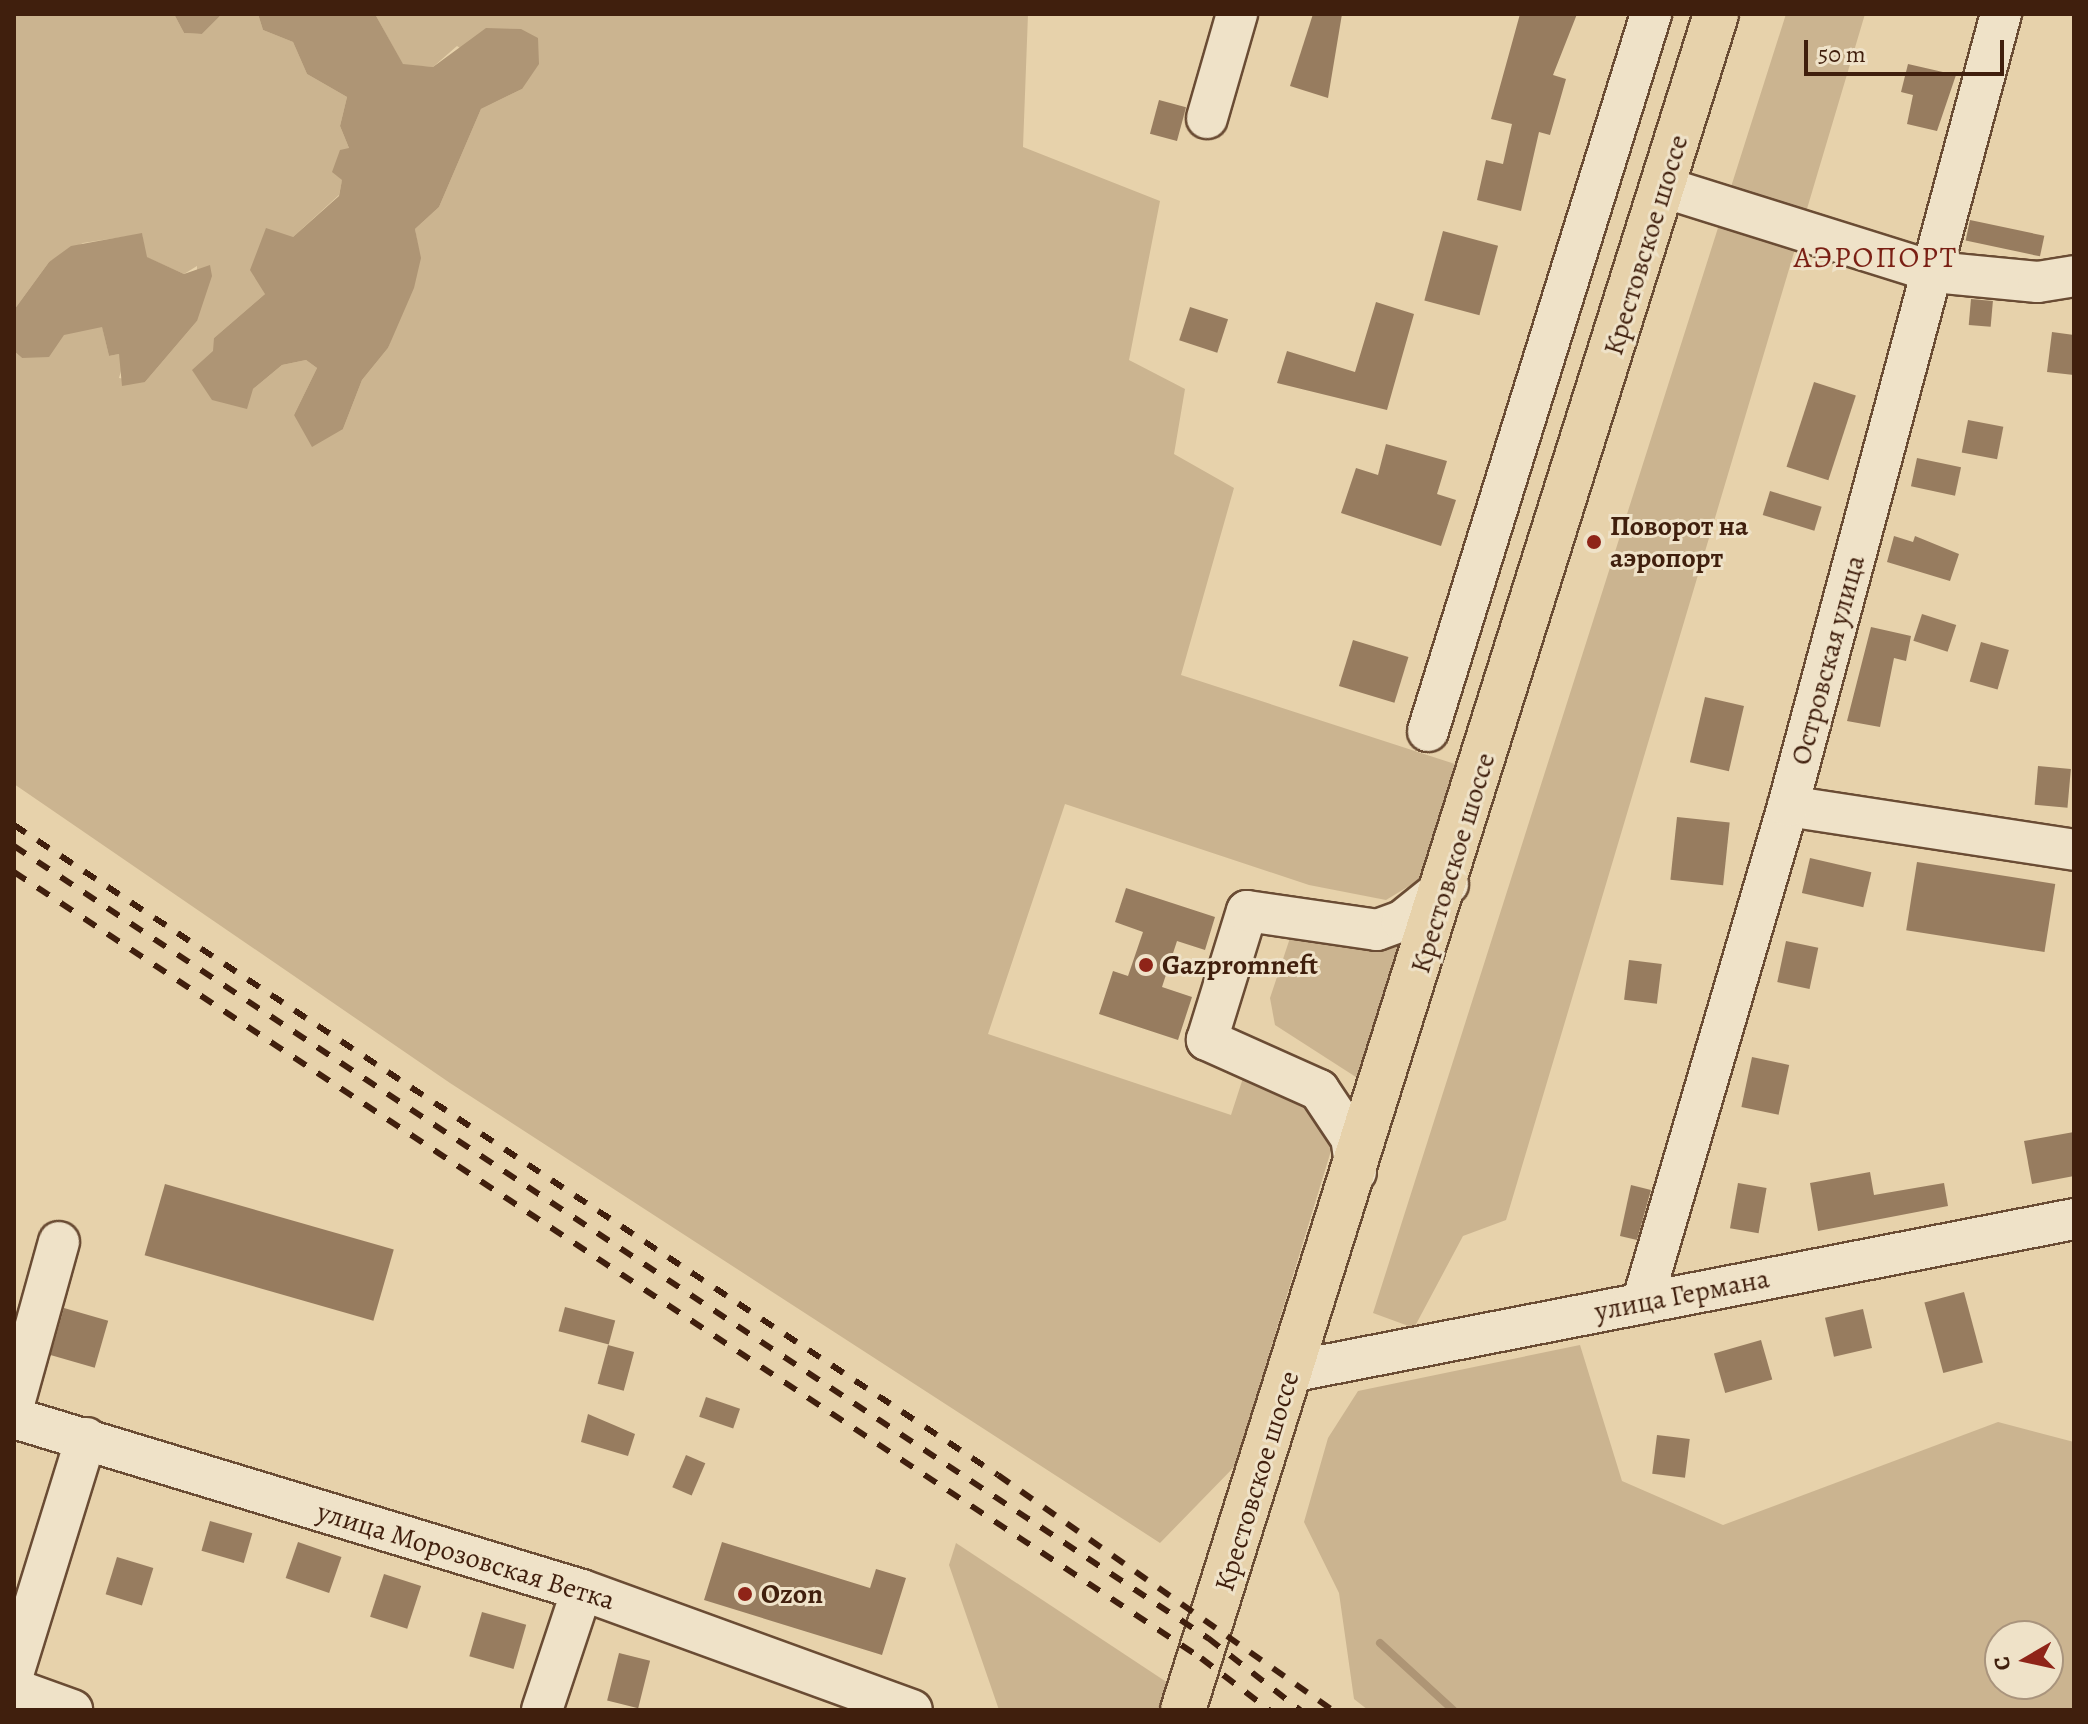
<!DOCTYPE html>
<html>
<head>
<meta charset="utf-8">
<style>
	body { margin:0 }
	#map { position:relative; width:2088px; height:1724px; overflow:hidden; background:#e7d2ab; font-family:Alegreya,serif }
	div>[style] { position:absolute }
	.green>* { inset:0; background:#cbb490 }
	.water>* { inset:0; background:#ae9575 }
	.stream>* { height:8px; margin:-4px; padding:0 4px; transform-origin:4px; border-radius:4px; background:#ae9575 }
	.building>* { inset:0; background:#977c5f; transform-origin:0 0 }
	.roads { filter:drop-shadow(2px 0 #6a4c34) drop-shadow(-2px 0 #6a4c34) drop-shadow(0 2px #6a4c34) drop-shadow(0 -2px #6a4c34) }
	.minor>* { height:40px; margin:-20px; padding:0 20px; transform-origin:20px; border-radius:20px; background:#efe2c8 }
	.major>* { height:44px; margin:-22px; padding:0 22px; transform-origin:22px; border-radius:22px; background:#e7d2ab }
	.rail>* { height:6px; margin-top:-3px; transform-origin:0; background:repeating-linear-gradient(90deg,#401f0d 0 14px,transparent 0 28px) }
	.dots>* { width:22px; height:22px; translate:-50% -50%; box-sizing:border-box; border:4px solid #efe2c8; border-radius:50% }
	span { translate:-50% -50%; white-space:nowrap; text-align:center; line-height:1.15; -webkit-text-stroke:6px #efe2c8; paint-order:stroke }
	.street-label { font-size:28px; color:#401f0d }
	.poi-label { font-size:28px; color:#401f0d; font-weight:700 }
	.left { translate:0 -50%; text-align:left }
	.neighbourhood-label { font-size:30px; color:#7a1f14; letter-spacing:2px }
	.frame { position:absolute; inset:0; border:16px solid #401f0d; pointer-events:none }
	.north { position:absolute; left:1984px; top:1620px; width:80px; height:80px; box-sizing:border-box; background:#efe2c8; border:2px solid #a9947d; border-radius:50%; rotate:261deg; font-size:22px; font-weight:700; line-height:32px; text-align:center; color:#401f0d }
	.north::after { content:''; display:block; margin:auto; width:28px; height:36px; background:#8f2418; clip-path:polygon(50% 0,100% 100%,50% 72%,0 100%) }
	.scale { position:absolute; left:1804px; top:40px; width:200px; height:36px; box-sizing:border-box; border:4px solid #401f0d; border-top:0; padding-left:10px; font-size:24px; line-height:28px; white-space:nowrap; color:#401f0d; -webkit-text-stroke:6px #efe2c8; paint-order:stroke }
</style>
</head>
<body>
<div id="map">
	<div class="green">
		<i style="clip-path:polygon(14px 14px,174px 14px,184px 33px,202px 34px,222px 14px,258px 14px,263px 30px,293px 42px,307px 74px,347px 97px,340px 126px,349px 148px,339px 195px,293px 237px,265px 294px,214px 338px,253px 389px,282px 365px,306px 360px,317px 368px,294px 415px,343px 429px,362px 380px,388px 348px,420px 258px,415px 229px,439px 207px,481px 109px,522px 89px,457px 46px,433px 67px,403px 65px,375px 14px,1028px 14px,1023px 147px,1160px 201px,1129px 360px,1185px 389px,1174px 454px,1234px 488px,1181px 675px,1458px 765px,1424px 877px,1386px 900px,1309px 885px,1065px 804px,988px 1034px,1231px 1115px,1254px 1044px,1344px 1108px,1235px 1466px,1160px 1543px,450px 1083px,14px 784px,14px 351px,22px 358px,64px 334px,102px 326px,109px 356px,119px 354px,123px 364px,119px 378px,145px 382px,197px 321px,197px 266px,184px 274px,146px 257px,142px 234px,83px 243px,49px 262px,14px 310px)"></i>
		<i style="clip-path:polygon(1786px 14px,1865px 14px,1506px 1220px,1463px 1236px,1414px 1328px,1373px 1313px)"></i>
		<i style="clip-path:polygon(1292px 932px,1404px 940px,1359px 1079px,1275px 1025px,1270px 998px)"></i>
		<i style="clip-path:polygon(evenodd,1580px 1345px,1622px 1481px,1723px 1525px,1998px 1422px,2074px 1442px,2074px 1710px,1368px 1710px,1354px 1699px,1339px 1593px,1304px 1522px,1328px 1438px,1358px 1391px,1580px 1345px,2048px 1636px,2048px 1684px,2000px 1684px,2000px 1636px,2048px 1636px)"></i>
		<i style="clip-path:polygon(956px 1543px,1168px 1683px,1161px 1710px,999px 1710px,949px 1565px)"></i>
	</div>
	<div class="water">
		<i style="clip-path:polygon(174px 14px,222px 14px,202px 34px,184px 33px)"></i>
		<i style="clip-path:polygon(258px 14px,375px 14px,403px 64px,433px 67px,486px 28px,521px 29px,538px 38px,539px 64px,522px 89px,481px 109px,439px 207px,415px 229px,421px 258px,414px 288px,388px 348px,362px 380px,343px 429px,312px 447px,294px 415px,317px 368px,306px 360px,282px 365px,253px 389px,247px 409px,212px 400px,192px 370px,213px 351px,214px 338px,265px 294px,250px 270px,266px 228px,293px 237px,339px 196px,342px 180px,332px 172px,340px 150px,349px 148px,340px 126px,347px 97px,307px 74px,293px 42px,263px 30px)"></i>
		<i style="clip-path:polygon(142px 233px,147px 257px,184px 274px,210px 265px,212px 276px,197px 321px,145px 382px,122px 386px,119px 354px,109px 356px,102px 327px,64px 335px,49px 357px,22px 358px,14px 351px,14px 310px,49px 262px,71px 246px)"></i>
	</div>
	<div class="stream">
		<i style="left:1380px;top:1643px;width:99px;rotate:42.5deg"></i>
	</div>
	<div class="building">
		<i style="clip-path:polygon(1313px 14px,1342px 14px,1328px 98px,1290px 86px)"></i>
		<i style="clip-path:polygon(1520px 14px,1577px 14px,1553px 75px,1566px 79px,1550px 135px,1539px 132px,1521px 211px,1477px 200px,1486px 160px,1503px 164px,1512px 124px,1491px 119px)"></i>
		<i style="clip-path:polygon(1908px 64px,1956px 75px,1937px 131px,1907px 124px,1913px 95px,1901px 92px)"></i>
		<i style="left:1159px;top:100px;width:28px;height:35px;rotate:15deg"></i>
		<i style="left:1970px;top:220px;width:76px;height:21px;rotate:12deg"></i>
		<i style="left:1443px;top:231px;width:57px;height:72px;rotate:15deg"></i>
		<i style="left:1971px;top:299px;width:22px;height:26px;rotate:5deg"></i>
		<i style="clip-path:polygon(1376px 302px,1414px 314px,1387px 410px,1277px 383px,1287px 351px,1355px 372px)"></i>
		<i style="left:1190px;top:307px;width:40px;height:35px;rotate:18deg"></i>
		<i style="clip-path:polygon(2052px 332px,2074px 335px,2074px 375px,2047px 372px)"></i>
		<i style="left:1814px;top:382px;width:44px;height:89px;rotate:18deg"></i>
		<i style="left:1968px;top:420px;width:36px;height:33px;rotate:11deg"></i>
		<i style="clip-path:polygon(1386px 444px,1447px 461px,1437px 494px,1456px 500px,1441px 546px,1341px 513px,1356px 468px,1378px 475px)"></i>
		<i style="left:1917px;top:458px;width:45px;height:29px;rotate:12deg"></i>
		<i style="left:1770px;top:491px;width:54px;height:25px;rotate:17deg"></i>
		<i style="clip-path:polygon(1894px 536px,1913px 542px,1915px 536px,1959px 554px,1950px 581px,1887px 562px)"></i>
		<i style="left:1922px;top:614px;width:36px;height:28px;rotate:18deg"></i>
		<i style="clip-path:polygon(1871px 627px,1911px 636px,1906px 661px,1894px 658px,1880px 727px,1847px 721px)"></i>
		<i style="left:1353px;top:640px;width:58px;height:48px;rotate:17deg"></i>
		<i style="left:1981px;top:642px;width:29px;height:41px;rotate:16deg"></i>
		<i style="left:1705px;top:697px;width:40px;height:67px;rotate:13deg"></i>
		<i style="left:2038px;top:766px;width:33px;height:39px;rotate:5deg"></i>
		<i style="left:1677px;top:817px;width:53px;height:63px;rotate:6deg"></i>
		<i style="left:1810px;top:858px;width:63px;height:36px;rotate:13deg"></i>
		<i style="left:1917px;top:862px;width:140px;height:69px;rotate:9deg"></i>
		<i style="clip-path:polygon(1126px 888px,1215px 917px,1205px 950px,1177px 941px,1162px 987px,1192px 997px,1178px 1040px,1099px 1014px,1113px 971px,1128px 976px,1143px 932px,1115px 922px)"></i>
		<i style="left:1786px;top:941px;width:33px;height:42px;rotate:12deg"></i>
		<i style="left:1629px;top:960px;width:33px;height:40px;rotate:7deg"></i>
		<i style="left:1752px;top:1057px;width:38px;height:51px;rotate:12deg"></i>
		<i style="clip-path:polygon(2074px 1132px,2074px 1176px,2032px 1184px,2024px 1141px)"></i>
		<i style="clip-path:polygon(1870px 1172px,1874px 1195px,1944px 1183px,1948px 1206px,1818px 1231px,1810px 1183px)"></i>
		<i style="left:1738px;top:1183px;width:29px;height:46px;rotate:10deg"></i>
		<i style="left:165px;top:1184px;width:238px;height:74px;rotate:16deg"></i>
		<i style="clip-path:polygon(1631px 1185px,1651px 1190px,1637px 1240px,1620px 1236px)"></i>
		<i style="left:1964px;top:1292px;width:73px;height:41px;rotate:75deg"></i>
		<i style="left:565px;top:1307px;width:52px;height:25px;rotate:15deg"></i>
		<i style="left:64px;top:1308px;width:46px;height:49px;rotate:16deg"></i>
		<i style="left:1863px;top:1309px;width:40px;height:39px;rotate:77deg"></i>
		<i style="left:1761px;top:1340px;width:41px;height:49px;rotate:74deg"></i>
		<i style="left:608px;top:1345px;width:27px;height:40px;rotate:15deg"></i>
		<i style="left:706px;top:1397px;width:36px;height:21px;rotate:19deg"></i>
		<i style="clip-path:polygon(588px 1414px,635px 1434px,628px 1456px,581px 1442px)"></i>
		<i style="left:1657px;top:1435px;width:33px;height:39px;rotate:7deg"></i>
		<i style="left:686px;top:1455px;width:21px;height:35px;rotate:23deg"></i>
		<i style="left:210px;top:1521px;width:44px;height:31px;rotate:16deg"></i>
		<i style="left:298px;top:1542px;width:46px;height:38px;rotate:19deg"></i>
		<i style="clip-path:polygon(722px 1542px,870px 1588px,876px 1569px,906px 1578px,882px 1655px,704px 1600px)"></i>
		<i style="left:117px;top:1557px;width:38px;height:39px;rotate:17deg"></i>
		<i style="left:384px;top:1574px;width:39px;height:45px;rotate:18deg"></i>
		<i style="left:482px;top:1612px;width:46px;height:46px;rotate:16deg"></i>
		<i style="left:619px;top:1653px;width:32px;height:49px;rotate:14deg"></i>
	</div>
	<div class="roads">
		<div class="minor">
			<i style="left:1207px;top:118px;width:108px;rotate:-73.9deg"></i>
			<i style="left:1666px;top:188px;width:281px;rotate:17.4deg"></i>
			<i style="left:1934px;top:272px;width:104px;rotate:5.5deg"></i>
			<i style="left:2038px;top:282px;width:36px;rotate:-9deg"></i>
			<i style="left:1428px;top:731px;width:751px;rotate:-72.72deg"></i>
			<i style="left:1788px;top:806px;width:289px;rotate:8.7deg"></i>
			<i style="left:1356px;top:1172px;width:34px;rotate:-98deg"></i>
			<i style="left:1351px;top:1138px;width:58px;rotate:-123.7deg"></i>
			<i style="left:1319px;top:1090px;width:123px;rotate:-155.9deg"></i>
			<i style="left:1207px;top:1040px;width:135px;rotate:-72.8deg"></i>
			<i style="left:1247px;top:911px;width:131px;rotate:8.3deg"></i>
			<i style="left:1377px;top:930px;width:27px;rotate:-20deg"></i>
			<i style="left:1402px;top:921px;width:59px;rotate:-38.8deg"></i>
			<i style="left:1642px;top:1303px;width:518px;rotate:-73.63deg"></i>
			<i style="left:1788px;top:806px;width:820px;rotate:-74.95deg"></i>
			<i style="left:1290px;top:1372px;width:799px;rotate:-11.04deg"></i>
			<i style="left:14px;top:1404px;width:168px;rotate:-74.5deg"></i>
			<i style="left:14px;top:1418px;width:593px;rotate:16.85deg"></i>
			<i style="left:582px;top:1590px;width:351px;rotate:20deg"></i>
			<i style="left:14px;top:1671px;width:244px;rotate:-72.8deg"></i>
			<i style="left:14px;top:1689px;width:62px;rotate:19.9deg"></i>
			<i style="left:542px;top:1710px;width:126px;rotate:-71.6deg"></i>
		</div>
		<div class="major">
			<i style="left:1183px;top:1710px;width:1778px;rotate:-72.55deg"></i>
		</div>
	</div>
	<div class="rail">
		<i style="left:14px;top:825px;width:1179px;rotate:33.45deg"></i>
		<i style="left:998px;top:1475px;width:408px;rotate:35.1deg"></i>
		<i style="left:14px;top:846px;width:1433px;rotate:33.56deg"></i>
		<i style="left:1208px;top:1638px;width:117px;rotate:38deg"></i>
		<i style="left:14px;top:872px;width:1424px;rotate:33.51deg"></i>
		<i style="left:1201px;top:1658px;width:86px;rotate:37.4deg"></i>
	</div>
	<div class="dots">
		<i style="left:1594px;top:542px;background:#8f2418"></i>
		<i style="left:1146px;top:965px;background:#8f2418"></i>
		<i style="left:745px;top:1594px;background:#8f2418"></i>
	</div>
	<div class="street-label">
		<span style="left:1646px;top:245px;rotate:-73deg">Крестовское шоссе</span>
		<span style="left:1828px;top:660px;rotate:-75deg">Островская улица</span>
		<span style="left:1453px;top:863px;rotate:-73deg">Крестовское шоссе</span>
		<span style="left:1682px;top:1295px;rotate:-11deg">улица Германа</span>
		<span style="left:1257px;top:1481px;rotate:-73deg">Крестовское шоссе</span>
		<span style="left:466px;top:1556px;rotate:17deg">улица Морозовская Ветка</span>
	</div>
	<div class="poi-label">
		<span class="left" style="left:1610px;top:542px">Поворот на<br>аэропорт</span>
		<span class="left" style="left:1162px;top:965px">Gazpromneft</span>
		<span class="left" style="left:761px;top:1594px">Ozon</span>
	</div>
	<div class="neighbourhood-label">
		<span style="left:1876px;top:257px">АЭРОПОРТ</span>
	</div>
	<div class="frame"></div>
	<div class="north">С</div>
	<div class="scale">50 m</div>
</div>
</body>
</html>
